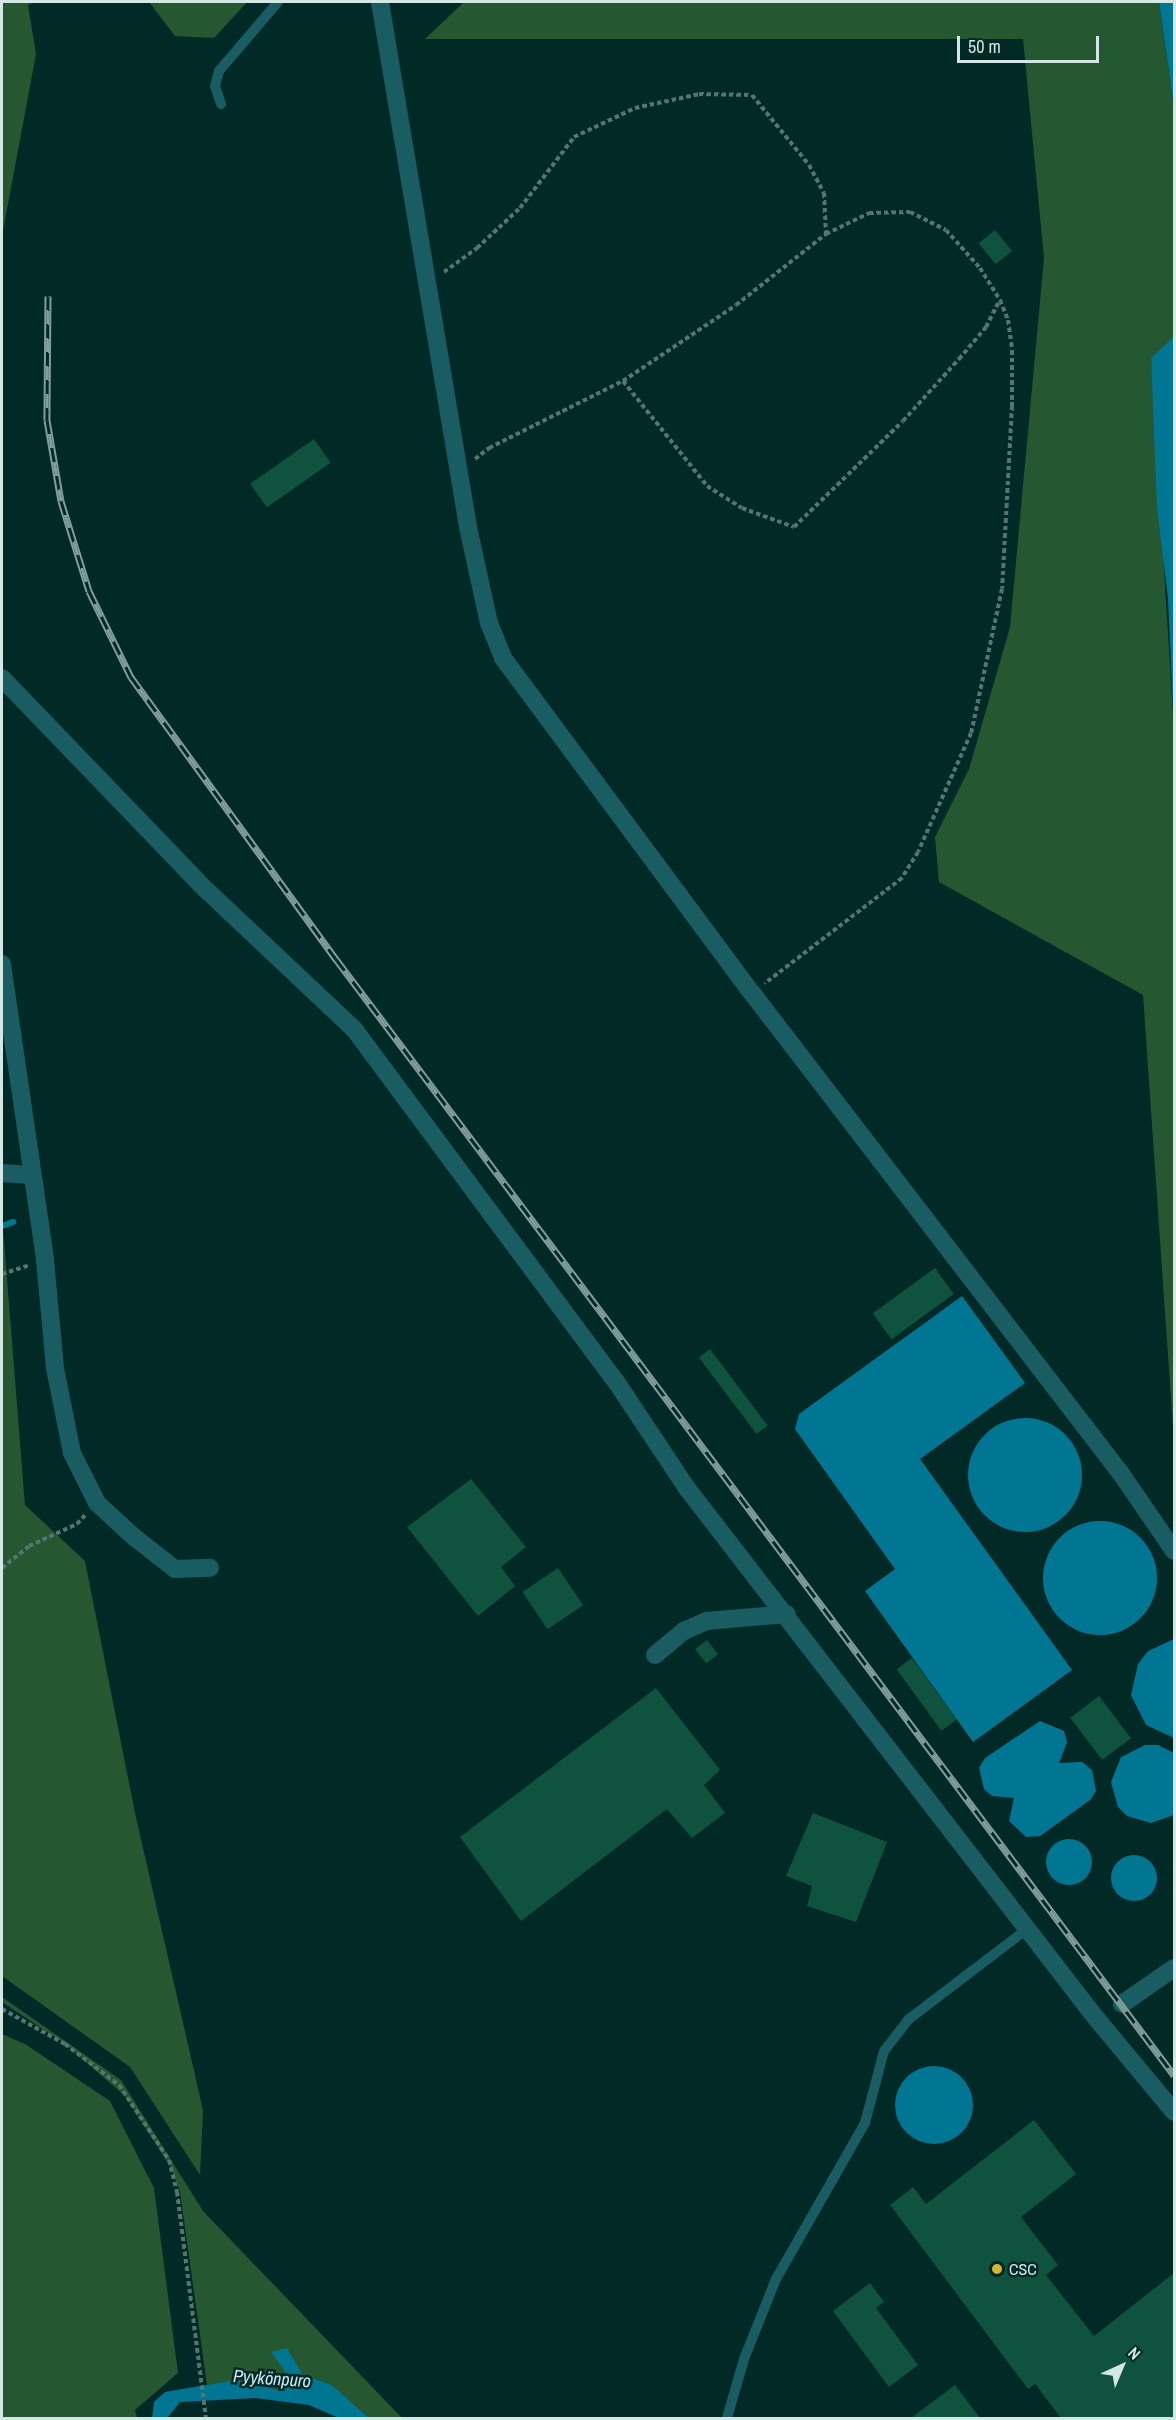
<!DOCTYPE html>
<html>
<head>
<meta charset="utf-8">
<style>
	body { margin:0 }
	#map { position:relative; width:1176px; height:2420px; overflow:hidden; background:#012a27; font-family:"Archivo Narrow",sans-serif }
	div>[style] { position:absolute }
	.green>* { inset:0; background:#255731 }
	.water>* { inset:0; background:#007692 }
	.round { border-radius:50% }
	.stream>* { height:6px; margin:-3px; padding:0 3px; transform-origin:3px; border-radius:3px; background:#007692 }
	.building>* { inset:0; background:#0f523e; transform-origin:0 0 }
	.path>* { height:4px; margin-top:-2px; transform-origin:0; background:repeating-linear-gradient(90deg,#547572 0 4.5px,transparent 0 7.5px) }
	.lane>* { height:10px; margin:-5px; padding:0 5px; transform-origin:5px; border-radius:5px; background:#195c62 }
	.street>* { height:18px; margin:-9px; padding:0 9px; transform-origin:9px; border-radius:9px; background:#195c62 }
	.rail>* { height:7px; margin-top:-3.5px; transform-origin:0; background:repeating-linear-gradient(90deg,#012a27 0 14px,#829e9b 0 28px); box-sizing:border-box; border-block:2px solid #829e9b }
	.dots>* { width:16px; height:16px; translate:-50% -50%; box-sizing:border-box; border:3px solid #012a27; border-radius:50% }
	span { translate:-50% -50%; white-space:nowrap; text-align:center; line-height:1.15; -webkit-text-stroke:5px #012a27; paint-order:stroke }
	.poi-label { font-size:16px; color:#d3e8e5 }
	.left { translate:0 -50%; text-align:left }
	.water-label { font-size:18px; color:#cee8f2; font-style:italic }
	.frame { position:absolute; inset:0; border:3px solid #d3e8e5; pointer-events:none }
	.north { position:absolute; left:1092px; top:2336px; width:60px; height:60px; -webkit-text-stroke:4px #012a27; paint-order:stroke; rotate:44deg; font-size:16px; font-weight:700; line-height:24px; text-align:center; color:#d3e8e5 }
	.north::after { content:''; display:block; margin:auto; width:21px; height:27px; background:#d3e8e5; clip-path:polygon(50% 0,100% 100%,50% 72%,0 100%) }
	.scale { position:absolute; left:957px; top:36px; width:142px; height:27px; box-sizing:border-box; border:3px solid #d3e8e5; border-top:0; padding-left:8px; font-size:18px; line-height:21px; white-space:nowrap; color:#d3e8e5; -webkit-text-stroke:4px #012a27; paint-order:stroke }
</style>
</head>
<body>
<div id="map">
	<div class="green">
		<i style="clip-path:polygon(2px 2px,34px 2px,28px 5px,36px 54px,2px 236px)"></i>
		<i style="clip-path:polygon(149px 2px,247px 2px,214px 38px,175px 36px)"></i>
		<i style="clip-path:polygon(464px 2px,1159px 2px,1174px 109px,1174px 336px,1151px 358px,1174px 730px,1174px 1442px,1143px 995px,939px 882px,935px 837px,969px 769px,1010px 627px,1044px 258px,1023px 39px,425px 39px)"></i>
		<i style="clip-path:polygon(2px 1216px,25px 1505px,85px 1561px,135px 1813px,203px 2110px,200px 2175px,130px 2067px,2px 1976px)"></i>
		<i style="clip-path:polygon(2px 1997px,121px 2080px,203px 2211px,402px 2418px,369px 2418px,332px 2385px,302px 2374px,288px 2375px,284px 2391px,235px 2380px,207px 2385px,180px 2192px,170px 2166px,125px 2096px,65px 2044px,2px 2002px)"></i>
		<i style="clip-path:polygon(2px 2034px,25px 2044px,110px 2101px,154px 2188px,178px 2373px,135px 2410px,137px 2418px,2px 2418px)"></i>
	</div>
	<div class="water">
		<i style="clip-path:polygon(1159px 2px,1174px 2px,1174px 109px,1174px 108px)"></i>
		<i style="clip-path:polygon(1174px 336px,1174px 730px,1168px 599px,1157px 507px,1151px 358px)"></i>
		<i style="clip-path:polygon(962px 1296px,1025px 1383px,920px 1459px,1072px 1670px,973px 1742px,865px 1591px,895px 1569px,795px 1429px,799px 1414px)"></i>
		<i class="round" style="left:968px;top:1418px;width:114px;height:114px"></i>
		<i class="round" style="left:1043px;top:1521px;width:114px;height:114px"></i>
		<i style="clip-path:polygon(1174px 1639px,1174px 1738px,1146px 1725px,1131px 1695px,1138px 1664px,1148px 1651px)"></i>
		<i style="clip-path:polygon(1040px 1721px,1064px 1731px,1067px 1742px,1059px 1763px,1082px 1762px,1092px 1770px,1096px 1791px,1090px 1800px,1040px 1836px,1026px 1837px,1009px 1821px,1014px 1798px,992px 1796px,984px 1789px,979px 1768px,985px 1758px)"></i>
		<i style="clip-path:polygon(1145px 1745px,1158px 1745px,1174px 1753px,1174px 1815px,1151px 1823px,1127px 1816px,1118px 1807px,1111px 1782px,1121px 1757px)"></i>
		<i class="round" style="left:1046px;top:1839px;width:46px;height:46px"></i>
		<i class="round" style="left:1111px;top:1855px;width:46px;height:46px"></i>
		<i class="round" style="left:895px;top:2066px;width:78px;height:78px"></i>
		<i style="clip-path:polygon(287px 2348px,302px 2374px,332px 2385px,369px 2418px,339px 2418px,309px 2405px,256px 2398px,180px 2402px,167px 2418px,152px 2418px,154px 2402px,165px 2392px,235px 2380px,284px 2391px,288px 2375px,271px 2352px)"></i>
	</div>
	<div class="stream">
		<i style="left:2px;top:1226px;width:12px;rotate:-20deg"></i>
	</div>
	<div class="building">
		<i style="left:995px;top:230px;width:27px;height:21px;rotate:51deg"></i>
		<i style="left:314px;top:439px;width:29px;height:78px;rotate:55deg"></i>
		<i style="left:935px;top:1268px;width:32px;height:77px;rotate:54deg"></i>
		<i style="left:710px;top:1349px;width:96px;height:14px;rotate:53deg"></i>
		<i style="clip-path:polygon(471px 1479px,526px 1547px,501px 1567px,515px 1586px,478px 1616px,407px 1527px)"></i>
		<i style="left:558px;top:1568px;width:45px;height:43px;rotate:56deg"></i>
		<i style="left:707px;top:1640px;width:18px;height:15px;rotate:52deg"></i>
		<i style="left:912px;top:1658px;width:76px;height:19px;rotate:54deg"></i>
		<i style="clip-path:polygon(656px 1688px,720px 1770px,704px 1785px,725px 1813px,692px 1838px,667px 1809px,521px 1921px,460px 1837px)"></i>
		<i style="left:1099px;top:1696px;width:53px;height:36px;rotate:53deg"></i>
		<i style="clip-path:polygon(813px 1813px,887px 1842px,856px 1922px,807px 1906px,812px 1886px,786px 1876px)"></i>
		<i style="clip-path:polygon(1034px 2120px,1076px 2174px,1021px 2217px,1058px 2265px,1046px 2275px,1094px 2336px,1174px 2273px,1174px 2418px,1061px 2418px,1035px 2384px,1028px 2389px,890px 2205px,913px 2187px,926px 2204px)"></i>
		<i style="clip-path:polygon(870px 2283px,884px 2302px,876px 2308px,918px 2365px,889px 2387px,833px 2311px)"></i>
		<i style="clip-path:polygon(955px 2385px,980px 2418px,911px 2418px)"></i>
	</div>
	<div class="path">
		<i style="left:444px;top:272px;width:41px;rotate:-36deg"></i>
		<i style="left:477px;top:248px;width:59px;rotate:-42.9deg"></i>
		<i style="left:520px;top:208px;width:89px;rotate:-52.7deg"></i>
		<i style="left:574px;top:137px;width:68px;rotate:-25.4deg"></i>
		<i style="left:635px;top:108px;width:66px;rotate:-12.3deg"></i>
		<i style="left:699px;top:94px;width:53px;rotate:1.1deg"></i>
		<i style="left:752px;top:95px;width:90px;rotate:50.8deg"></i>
		<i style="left:809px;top:165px;width:32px;rotate:62deg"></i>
		<i style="left:824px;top:193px;width:41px;rotate:87.2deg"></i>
		<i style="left:623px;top:381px;width:134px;rotate:51.3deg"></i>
		<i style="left:707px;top:486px;width:41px;rotate:32.2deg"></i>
		<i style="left:742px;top:508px;width:55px;rotate:20.1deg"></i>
		<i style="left:794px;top:527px;width:152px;rotate:-44.2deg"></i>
		<i style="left:903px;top:421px;width:84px;rotate:-47.9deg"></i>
		<i style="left:959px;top:359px;width:42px;rotate:-49.8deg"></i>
		<i style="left:986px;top:327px;width:30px;rotate:-63deg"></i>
		<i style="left:475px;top:459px;width:18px;rotate:-38deg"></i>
		<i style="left:489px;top:448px;width:150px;rotate:-26.6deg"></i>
		<i style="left:623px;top:381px;width:136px;rotate:-33.9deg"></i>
		<i style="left:736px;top:305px;width:115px;rotate:-38.3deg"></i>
		<i style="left:826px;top:234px;width:48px;rotate:-26deg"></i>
		<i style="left:869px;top:213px;width:41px;rotate:-1.4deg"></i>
		<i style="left:910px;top:212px;width:40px;rotate:26.6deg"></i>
		<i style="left:946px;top:230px;width:51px;rotate:48.2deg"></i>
		<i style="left:980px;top:268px;width:38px;rotate:58deg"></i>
		<i style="left:1000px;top:300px;width:22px;rotate:68deg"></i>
		<i style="left:1008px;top:320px;width:30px;rotate:82deg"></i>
		<i style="left:1012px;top:350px;width:56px;rotate:90deg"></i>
		<i style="left:1012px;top:406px;width:183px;rotate:93.1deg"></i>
		<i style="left:1002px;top:589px;width:147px;rotate:102.1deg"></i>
		<i style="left:971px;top:733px;width:130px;rotate:114deg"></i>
		<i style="left:918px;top:852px;width:31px;rotate:122deg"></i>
		<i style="left:902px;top:878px;width:173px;rotate:142.5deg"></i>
		<i style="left:2px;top:1274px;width:29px;rotate:-18deg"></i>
		<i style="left:2px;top:1568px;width:35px;rotate:-39deg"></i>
		<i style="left:29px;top:1546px;width:53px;rotate:-24.6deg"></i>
		<i style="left:77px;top:1524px;width:13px;rotate:-48deg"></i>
		<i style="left:2px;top:2009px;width:72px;rotate:29.1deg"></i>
		<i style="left:65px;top:2044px;width:68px;rotate:37.2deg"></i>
		<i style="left:119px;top:2085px;width:90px;rotate:56.3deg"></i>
		<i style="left:169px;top:2160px;width:33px;rotate:76deg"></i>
		<i style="left:177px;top:2192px;width:228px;rotate:82.7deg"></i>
	</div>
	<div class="lane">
		<i style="left:221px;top:104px;width:19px;rotate:-108deg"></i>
		<i style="left:215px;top:86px;width:16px;rotate:-75deg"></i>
		<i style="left:219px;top:71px;width:91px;rotate:-49.5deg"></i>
		<i style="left:727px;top:2418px;width:61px;rotate:-73.9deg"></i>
		<i style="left:744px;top:2359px;width:86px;rotate:-68.2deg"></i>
		<i style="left:776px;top:2279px;width:180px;rotate:-60.3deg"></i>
		<i style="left:865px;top:2123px;width:74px;rotate:-75.2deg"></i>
		<i style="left:884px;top:2051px;width:41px;rotate:-52deg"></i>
		<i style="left:909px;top:2019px;width:148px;rotate:-37.3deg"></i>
	</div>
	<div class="street">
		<i style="left:380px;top:2px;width:532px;rotate:80.48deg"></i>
		<i style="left:468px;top:527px;width:98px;rotate:77.7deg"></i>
		<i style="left:489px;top:623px;width:38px;rotate:68deg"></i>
		<i style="left:503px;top:658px;width:417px;rotate:53.4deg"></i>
		<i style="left:752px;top:993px;width:608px;rotate:52.49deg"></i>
		<i style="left:1122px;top:1475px;width:92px;rotate:55.6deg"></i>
		<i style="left:2px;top:678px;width:286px;rotate:46.1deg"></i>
		<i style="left:200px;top:884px;width:212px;rotate:43.3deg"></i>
		<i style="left:354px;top:1029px;width:437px;rotate:53.4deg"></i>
		<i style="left:615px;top:1380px;width:128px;rotate:56.4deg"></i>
		<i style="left:686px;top:1487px;width:671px;rotate:52.33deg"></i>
		<i style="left:1096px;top:2018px;width:122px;rotate:50.3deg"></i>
		<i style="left:2px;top:964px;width:299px;rotate:81.7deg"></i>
		<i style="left:45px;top:1260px;width:108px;rotate:84.7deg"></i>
		<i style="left:55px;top:1368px;width:87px;rotate:78.7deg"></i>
		<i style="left:72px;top:1453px;width:56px;rotate:63.4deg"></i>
		<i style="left:97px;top:1503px;width:50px;rotate:42.6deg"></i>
		<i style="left:134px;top:1537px;width:52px;rotate:38deg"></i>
		<i style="left:175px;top:1569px;width:35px;rotate:-2deg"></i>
		<i style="left:2px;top:1173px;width:28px;rotate:4deg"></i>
		<i style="left:655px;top:1655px;width:38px;rotate:-40deg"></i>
		<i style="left:684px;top:1631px;width:24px;rotate:-24deg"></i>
		<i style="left:706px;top:1621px;width:81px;rotate:-4.9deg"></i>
		<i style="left:1122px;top:2004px;width:63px;rotate:-34.7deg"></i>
	</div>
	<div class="rail">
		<i style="left:48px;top:296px;width:124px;rotate:90.5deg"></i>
		<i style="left:47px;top:420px;width:82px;rotate:80.2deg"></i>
		<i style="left:61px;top:501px;width:94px;rotate:72.7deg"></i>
		<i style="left:89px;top:591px;width:96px;rotate:64deg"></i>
		<i style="left:131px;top:677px;width:349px;rotate:54deg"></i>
		<i style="left:336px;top:959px;width:1396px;rotate:53.1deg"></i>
	</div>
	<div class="dots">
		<i style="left:997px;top:2269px;background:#d3b635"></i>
	</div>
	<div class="poi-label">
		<span class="left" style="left:1009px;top:2269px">CSC</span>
	</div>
	<div class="water-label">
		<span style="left:272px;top:2379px;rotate:4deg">Pyykönpuro</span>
	</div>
	<div class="frame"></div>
	<div class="north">N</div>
	<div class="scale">50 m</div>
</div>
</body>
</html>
